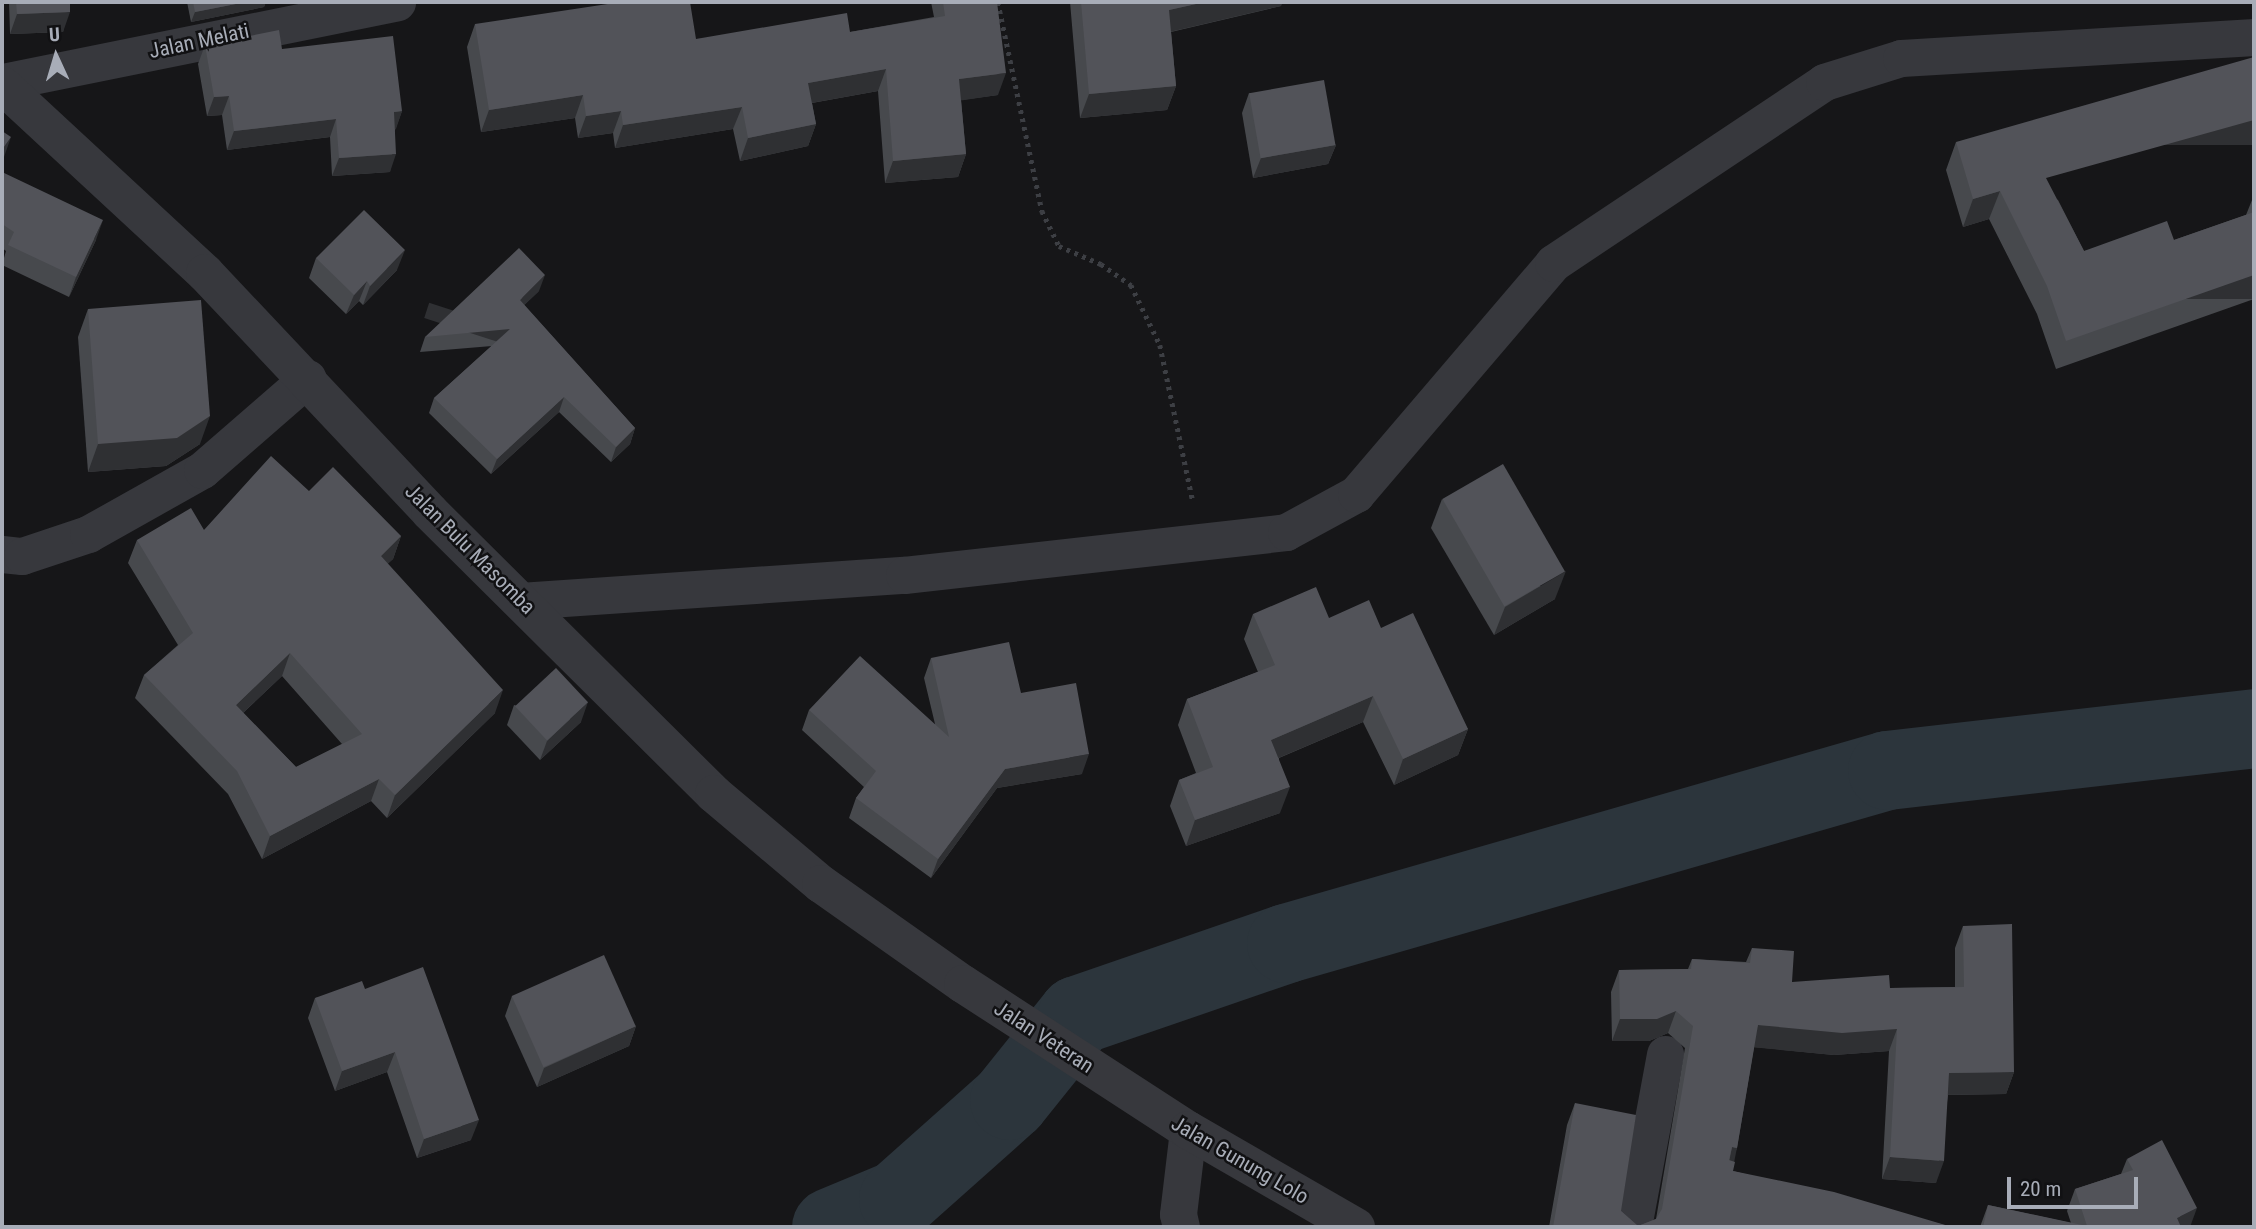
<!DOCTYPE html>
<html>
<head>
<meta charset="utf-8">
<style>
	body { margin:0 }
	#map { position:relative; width:2256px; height:1229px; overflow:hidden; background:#161618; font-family:"Roboto Condensed",sans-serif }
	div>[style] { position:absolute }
	.river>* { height:79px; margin:-39.5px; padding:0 39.5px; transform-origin:39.5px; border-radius:39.5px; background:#2c353c }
	.path>* { height:4.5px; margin-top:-2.25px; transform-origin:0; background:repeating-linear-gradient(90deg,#3d3f44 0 3.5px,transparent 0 8.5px) }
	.minor>* { height:37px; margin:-18.5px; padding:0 18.5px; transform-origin:18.5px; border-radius:18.5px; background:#37383d }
	.tertiary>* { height:38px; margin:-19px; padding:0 19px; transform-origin:19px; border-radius:19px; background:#37383d }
	.wall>* { inset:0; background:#47494d }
	.shaded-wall>* { inset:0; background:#2f3033; transform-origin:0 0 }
	.building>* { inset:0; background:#525359; transform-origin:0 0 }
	span { translate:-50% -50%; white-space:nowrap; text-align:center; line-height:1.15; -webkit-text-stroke:5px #111113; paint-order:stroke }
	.street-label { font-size:21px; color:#a8adb8 }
	.frame { position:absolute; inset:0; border:4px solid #a8adb8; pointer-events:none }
	.north { position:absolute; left:21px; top:21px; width:70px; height:70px; -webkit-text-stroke:5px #111113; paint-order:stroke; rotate:356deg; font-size:19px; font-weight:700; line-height:28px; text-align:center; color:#a8adb8 }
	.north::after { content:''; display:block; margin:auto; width:24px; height:32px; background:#a8adb8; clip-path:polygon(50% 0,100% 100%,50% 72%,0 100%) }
	.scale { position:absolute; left:2007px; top:1177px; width:131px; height:32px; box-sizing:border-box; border:4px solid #a8adb8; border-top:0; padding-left:9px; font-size:21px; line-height:24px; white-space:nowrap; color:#a8adb8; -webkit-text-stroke:5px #111113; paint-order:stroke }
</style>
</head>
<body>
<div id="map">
	<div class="river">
		<i style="left:831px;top:1227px;width:73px;rotate:-22.7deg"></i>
		<i style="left:898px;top:1199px;width:149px;rotate:-41.7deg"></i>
		<i style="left:1009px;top:1100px;width:109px;rotate:-51.3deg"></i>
		<i style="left:1077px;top:1015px;width:221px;rotate:-19deg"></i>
		<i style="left:1286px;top:943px;width:625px;rotate:-16.06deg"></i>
		<i style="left:1887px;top:770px;width:369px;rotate:-6.5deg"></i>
	</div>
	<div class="path">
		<i style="left:998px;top:2px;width:214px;rotate:78.1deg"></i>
		<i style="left:1042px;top:211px;width:39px;rotate:64deg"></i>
		<i style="left:1059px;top:246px;width:46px;rotate:23.2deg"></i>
		<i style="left:1101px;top:264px;width:37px;rotate:35deg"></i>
		<i style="left:1131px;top:285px;width:67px;rotate:64.2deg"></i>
		<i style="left:1160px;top:345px;width:160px;rotate:78.1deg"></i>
	</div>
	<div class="minor">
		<i style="left:2px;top:82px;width:403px;rotate:-11.4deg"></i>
		<i style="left:2px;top:554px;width:20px;rotate:6deg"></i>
		<i style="left:22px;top:556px;width:70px;rotate:-18.4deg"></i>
		<i style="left:88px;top:534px;width:131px;rotate:-29.3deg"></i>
		<i style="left:202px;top:470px;width:140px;rotate:-41deg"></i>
		<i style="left:520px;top:601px;width:385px;rotate:-3.9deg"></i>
		<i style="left:904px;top:575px;width:384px;rotate:-6.4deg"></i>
		<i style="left:1286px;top:532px;width:80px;rotate:-28.5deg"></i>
		<i style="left:1356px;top:494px;width:304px;rotate:-49.5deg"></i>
		<i style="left:1553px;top:263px;width:326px;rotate:-33.7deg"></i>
		<i style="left:1824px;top:82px;width:81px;rotate:-17.3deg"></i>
		<i style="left:1901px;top:58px;width:354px;rotate:-3.4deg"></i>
		<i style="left:1181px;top:1227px;width:13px;rotate:-103deg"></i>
		<i style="left:1178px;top:1214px;width:85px;rotate:-83.2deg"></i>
		<i style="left:1633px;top:1227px;width:176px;rotate:-79.5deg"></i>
	</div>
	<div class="tertiary">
		<i style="left:2px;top:85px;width:277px;rotate:42.8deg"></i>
		<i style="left:205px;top:273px;width:328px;rotate:46.7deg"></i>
		<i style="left:430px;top:512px;width:400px;rotate:44.8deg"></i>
		<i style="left:714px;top:794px;width:140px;rotate:40.1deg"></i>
		<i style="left:821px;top:884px;width:174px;rotate:35.2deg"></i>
		<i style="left:963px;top:984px;width:268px;rotate:33deg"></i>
		<i style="left:1188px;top:1130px;width:194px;rotate:30deg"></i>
	</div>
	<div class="wall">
		<i style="clip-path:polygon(9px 2px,70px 2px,63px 32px,10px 34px)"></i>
		<i style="clip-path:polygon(187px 2px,266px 2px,264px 7px,191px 22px)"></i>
		<i style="clip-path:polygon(931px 2px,997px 2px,998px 95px,961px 100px,966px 154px,958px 177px,885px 183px,878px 91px,812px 103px,816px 124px,808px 146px,740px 161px,733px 129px,615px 148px,613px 133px,578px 138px,575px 118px,481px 132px,467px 47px,475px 24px,696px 39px,850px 32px,934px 17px)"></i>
		<i style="clip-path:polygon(1070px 2px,1282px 2px,1281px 6px,1171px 32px,1176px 86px,1167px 110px,1080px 118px)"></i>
		<i style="clip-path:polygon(205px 45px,282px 49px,402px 111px,395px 130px,390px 172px,332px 176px,330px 137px,227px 150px,222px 115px,207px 116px,198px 64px)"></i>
		<i style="clip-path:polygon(1249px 93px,1336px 145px,1328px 164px,1253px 178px,1242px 113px)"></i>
		<i style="clip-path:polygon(1956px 142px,2058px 200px,2084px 251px,2174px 240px,2246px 215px,2254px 195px,2254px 299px,2056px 369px,2037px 314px,1989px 219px,1963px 227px,1946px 170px)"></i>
		<i style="clip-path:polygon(2px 172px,96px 240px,69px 297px,2px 265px,6px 251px,2px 248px)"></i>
		<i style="clip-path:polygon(316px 258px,397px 270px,363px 305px,359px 301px,346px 314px,309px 278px)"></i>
		<i style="clip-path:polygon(539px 291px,524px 305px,635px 428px,630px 444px,611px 462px,559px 412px,491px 474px,429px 413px,434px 398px,492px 346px,420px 352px,425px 337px)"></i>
		<i style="clip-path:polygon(88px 309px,200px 444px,166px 466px,88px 472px,78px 337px)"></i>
		<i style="clip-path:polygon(evenodd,309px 491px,401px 536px,393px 559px,387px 564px,495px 713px,387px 818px,371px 801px,262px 859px,228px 794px,135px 698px,144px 675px,178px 645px,128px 563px,137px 540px,204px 530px,309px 491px,282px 676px,342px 744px,296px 767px,243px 713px,282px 676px)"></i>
		<i style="clip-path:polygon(1442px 499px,1555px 599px,1494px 635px,1431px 528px)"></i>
		<i style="clip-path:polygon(1253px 614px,1329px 618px,1381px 628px,1468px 729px,1458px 755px,1394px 785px,1363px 722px,1279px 758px,1280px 813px,1186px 846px,1170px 806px,1179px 780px,1196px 773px,1178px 725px,1187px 699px,1258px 672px,1244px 639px)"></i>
		<i style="clip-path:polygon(931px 658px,1021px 693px,1082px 774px,997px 788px,931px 878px,849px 818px,856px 798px,864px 787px,802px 730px,809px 710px,935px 724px,924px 678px)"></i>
		<i style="clip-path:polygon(514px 705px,581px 722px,540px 760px,507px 725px)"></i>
		<i style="clip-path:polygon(1963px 926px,2014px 1072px,2006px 1094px,1948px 1095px,1936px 1183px,1882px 1179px,1889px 1051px,1834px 1055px,1754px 1047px,1737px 1148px,1732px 1161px,1733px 1171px,1952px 1227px,1549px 1227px,1567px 1125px,1575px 1103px,1621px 1211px,1638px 1226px,1656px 1219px,1685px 1048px,1668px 1033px,1649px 1041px,1612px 1041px,1611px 992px,1619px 970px,1688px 969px,1692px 959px,1746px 962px,1752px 948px,1792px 982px,1890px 988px,1955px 987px,1955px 948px)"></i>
		<i style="clip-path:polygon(365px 989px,471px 1140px,417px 1158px,387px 1072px,335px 1091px,308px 1018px,315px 998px)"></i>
		<i style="clip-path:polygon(512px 996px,636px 1026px,629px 1046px,537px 1087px,505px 1016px)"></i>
		<i style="clip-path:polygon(2127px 1159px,2190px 1227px,1980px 1227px,1988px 1205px,2071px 1223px,2067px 1211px,2075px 1189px,2121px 1174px)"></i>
	</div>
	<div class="shaded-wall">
		<i style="clip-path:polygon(246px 2px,266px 2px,264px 7px,191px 22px,195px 12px)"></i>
		<i style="clip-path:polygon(1205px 2px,1282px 2px,1281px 6px,1161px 34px,1169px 10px)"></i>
		<i style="clip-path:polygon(70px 12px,63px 32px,10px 34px,17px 14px)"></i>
		<i style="clip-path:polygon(886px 69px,878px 91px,800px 105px,808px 83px)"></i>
		<i style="clip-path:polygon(1006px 73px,998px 95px,951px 102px,959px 79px)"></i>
		<i style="clip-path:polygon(1176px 86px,1167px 110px,1080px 118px,1089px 94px)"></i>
		<i style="clip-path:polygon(583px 95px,575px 118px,481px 132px,489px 110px)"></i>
		<i style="clip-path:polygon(229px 96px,222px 115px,207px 116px,214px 97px)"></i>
		<i style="clip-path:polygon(742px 107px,733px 129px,615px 148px,623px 125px)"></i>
		<i style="clip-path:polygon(402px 111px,396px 129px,387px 130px,394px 112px)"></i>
		<i style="clip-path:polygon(621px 111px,613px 133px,578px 138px,586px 116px)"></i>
		<i style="clip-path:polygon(336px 119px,330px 137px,227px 150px,234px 131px)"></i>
		<i style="left:2254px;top:120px;width:25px;height:216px;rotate:90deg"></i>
		<i style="clip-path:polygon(816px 124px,808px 146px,740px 161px,748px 138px)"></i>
		<i style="clip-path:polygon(11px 137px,4px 157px,2px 160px,2px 150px)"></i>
		<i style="clip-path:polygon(1336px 145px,1328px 164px,1253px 178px,1261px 158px)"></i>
		<i style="clip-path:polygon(396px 154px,390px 172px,332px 176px,339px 158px)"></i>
		<i style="clip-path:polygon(966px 154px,958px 177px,885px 183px,893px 161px)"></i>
		<i style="clip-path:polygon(2000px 191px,1989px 219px,1963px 227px,1973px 199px)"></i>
		<i style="clip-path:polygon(103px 220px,96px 240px,69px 297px,76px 277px)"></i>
		<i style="clip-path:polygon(405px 250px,397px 270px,363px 305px,370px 286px)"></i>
		<i style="clip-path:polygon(545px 275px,539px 291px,514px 315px,520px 300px)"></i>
		<i style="left:2254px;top:275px;width:24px;height:199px;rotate:90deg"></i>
		<i style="clip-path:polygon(367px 281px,359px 301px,346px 314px,354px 295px)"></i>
		<i style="left:510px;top:329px;width:16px;height:85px;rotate:108deg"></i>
		<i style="clip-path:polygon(564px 397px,559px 412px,491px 474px,497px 459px)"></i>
		<i style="clip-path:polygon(210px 416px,200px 444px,166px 466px,88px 472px,98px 444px)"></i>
		<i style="clip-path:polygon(635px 428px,630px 444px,611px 462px,616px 447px)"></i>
		<i style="clip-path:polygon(401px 536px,393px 559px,372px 579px,381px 556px)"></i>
		<i style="clip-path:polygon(1566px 571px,1555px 599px,1494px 635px,1505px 607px)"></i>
		<i style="clip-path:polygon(290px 653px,282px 676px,227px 728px,236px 705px)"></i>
		<i style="clip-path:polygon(503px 690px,495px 713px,387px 818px,395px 795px)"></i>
		<i style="clip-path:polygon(1373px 696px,1363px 722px,1262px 765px,1271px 740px)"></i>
		<i style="clip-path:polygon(588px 702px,581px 722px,540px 760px,547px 741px)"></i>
		<i style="clip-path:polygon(1468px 729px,1458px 755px,1394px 785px,1403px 759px)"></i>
		<i style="clip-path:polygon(1089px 754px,1082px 774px,997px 788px,931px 878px,938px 859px,1005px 769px)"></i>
		<i style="clip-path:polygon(379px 779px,371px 801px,262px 859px,270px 836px)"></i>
		<i style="clip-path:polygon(1290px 787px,1280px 813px,1186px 846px,1195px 820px)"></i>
		<i style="clip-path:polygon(1676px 1011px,1668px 1033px,1649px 1041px,1612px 1041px,1620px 1019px)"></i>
		<i style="clip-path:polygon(1758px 1025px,1897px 1029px,1889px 1051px,1834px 1055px,1750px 1047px)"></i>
		<i style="clip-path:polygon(636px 1026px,629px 1046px,537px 1087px,544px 1068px)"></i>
		<i style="clip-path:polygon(395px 1052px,387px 1072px,335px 1091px,342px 1071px)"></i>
		<i style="clip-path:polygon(2014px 1072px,2006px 1094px,1941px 1095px,1949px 1073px)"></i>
		<i style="clip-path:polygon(479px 1120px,471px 1140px,417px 1158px,424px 1139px)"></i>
		<i style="left:1732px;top:1147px;width:5px;height:23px;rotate:11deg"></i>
		<i style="clip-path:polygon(1890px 1157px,1944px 1161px,1936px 1183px,1882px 1179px)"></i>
		<i style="clip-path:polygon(2197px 1208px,2190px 1227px,2174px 1227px,2177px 1218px)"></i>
	</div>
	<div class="building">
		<i style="clip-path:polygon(16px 2px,70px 2px,70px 12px,17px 14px)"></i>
		<i style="clip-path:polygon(193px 2px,246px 2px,195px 12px)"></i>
		<i style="clip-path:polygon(621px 2px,690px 2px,696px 39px,847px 13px,850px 32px,945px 16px,943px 2px,997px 2px,1006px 73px,959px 79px,966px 154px,893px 161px,886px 69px,808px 83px,816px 124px,748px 138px,742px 107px,623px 125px,621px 111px,586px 116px,583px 95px,489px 110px,475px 24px)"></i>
		<i style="clip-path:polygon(1081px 2px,1205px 2px,1169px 10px,1176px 86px,1089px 94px)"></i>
		<i style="clip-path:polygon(279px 30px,282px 49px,393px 36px,402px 111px,394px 112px,396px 154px,339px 158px,336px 119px,234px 131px,229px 96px,214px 97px,205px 45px)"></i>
		<i style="clip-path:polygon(2254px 57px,2254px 120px,2046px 178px,2084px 251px,2167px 221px,2174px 240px,2254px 212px,2254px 275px,2066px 341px,2047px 286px,2000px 191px,1973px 199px,1956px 142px)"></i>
		<i style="left:1324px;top:80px;width:66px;height:76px;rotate:80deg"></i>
		<i style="clip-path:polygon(2px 131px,11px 137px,2px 150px)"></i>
		<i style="clip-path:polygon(2px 172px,103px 220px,76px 277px,8px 245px,14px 232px,2px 224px)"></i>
		<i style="clip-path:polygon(364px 210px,405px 250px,370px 286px,367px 281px,354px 295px,316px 258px)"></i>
		<i style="clip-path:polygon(519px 248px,545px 275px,520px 300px,635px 428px,616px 447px,564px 397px,497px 459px,434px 398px,510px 329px,425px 337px)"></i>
		<i style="clip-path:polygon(201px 300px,210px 416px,177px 438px,98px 444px,88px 309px)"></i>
		<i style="clip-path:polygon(evenodd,271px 456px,309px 491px,333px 467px,401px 536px,381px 556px,503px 690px,395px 795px,379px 779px,270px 836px,237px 771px,144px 675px,193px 633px,137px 540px,191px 508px,204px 530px,271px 456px,290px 653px,362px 734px,296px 767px,236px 705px,290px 653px)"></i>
		<i style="left:1503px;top:464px;width:124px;height:70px;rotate:60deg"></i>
		<i style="clip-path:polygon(1316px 587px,1329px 618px,1369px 600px,1381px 628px,1413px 613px,1468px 729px,1403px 759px,1373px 696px,1271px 740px,1290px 787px,1195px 820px,1179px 780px,1213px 767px,1187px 699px,1275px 665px,1253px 614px)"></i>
		<i style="clip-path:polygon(1009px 642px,1021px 693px,1076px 683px,1089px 754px,1005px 769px,938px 859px,856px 798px,876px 771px,809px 710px,860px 656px,949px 737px,931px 658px)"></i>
		<i style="left:556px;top:668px;width:47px;height:56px;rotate:47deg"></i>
		<i style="clip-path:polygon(2012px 924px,2014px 1072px,1949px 1073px,1944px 1161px,1890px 1157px,1897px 1029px,1842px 1033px,1758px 1025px,1737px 1148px,1732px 1147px,1729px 1160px,1735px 1162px,1733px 1171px,1834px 1192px,1952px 1227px,1553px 1227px,1575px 1103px,1636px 1115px,1621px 1211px,1638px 1226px,1656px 1219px,1662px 1209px,1693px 1026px,1676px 1011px,1657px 1019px,1620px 1019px,1619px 970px,1691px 969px,1692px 959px,1750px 963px,1752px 948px,1794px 951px,1792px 982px,1889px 975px,1890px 988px,1964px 987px,1963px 926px)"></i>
		<i style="left:604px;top:955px;width:78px;height:101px;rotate:66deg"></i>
		<i style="clip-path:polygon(423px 967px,479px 1120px,424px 1139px,395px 1052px,342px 1071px,315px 998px,362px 981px,365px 989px)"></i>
		<i style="clip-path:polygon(2162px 1140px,2197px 1208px,2177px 1218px,2181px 1227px,1983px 1227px,1988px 1205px,2087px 1226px,2075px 1189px,2133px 1170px,2127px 1159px)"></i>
	</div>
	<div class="street-label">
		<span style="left:199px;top:41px;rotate:-12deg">Jalan Melati</span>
		<span style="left:470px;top:549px;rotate:45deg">Jalan Bulu Masomba</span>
		<span style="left:1044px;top:1037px;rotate:33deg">Jalan Veteran</span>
		<span style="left:1240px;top:1160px;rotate:30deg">Jalan Gunung Lolo</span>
	</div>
	<div class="frame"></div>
	<div class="north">U</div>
	<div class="scale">20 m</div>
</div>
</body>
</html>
